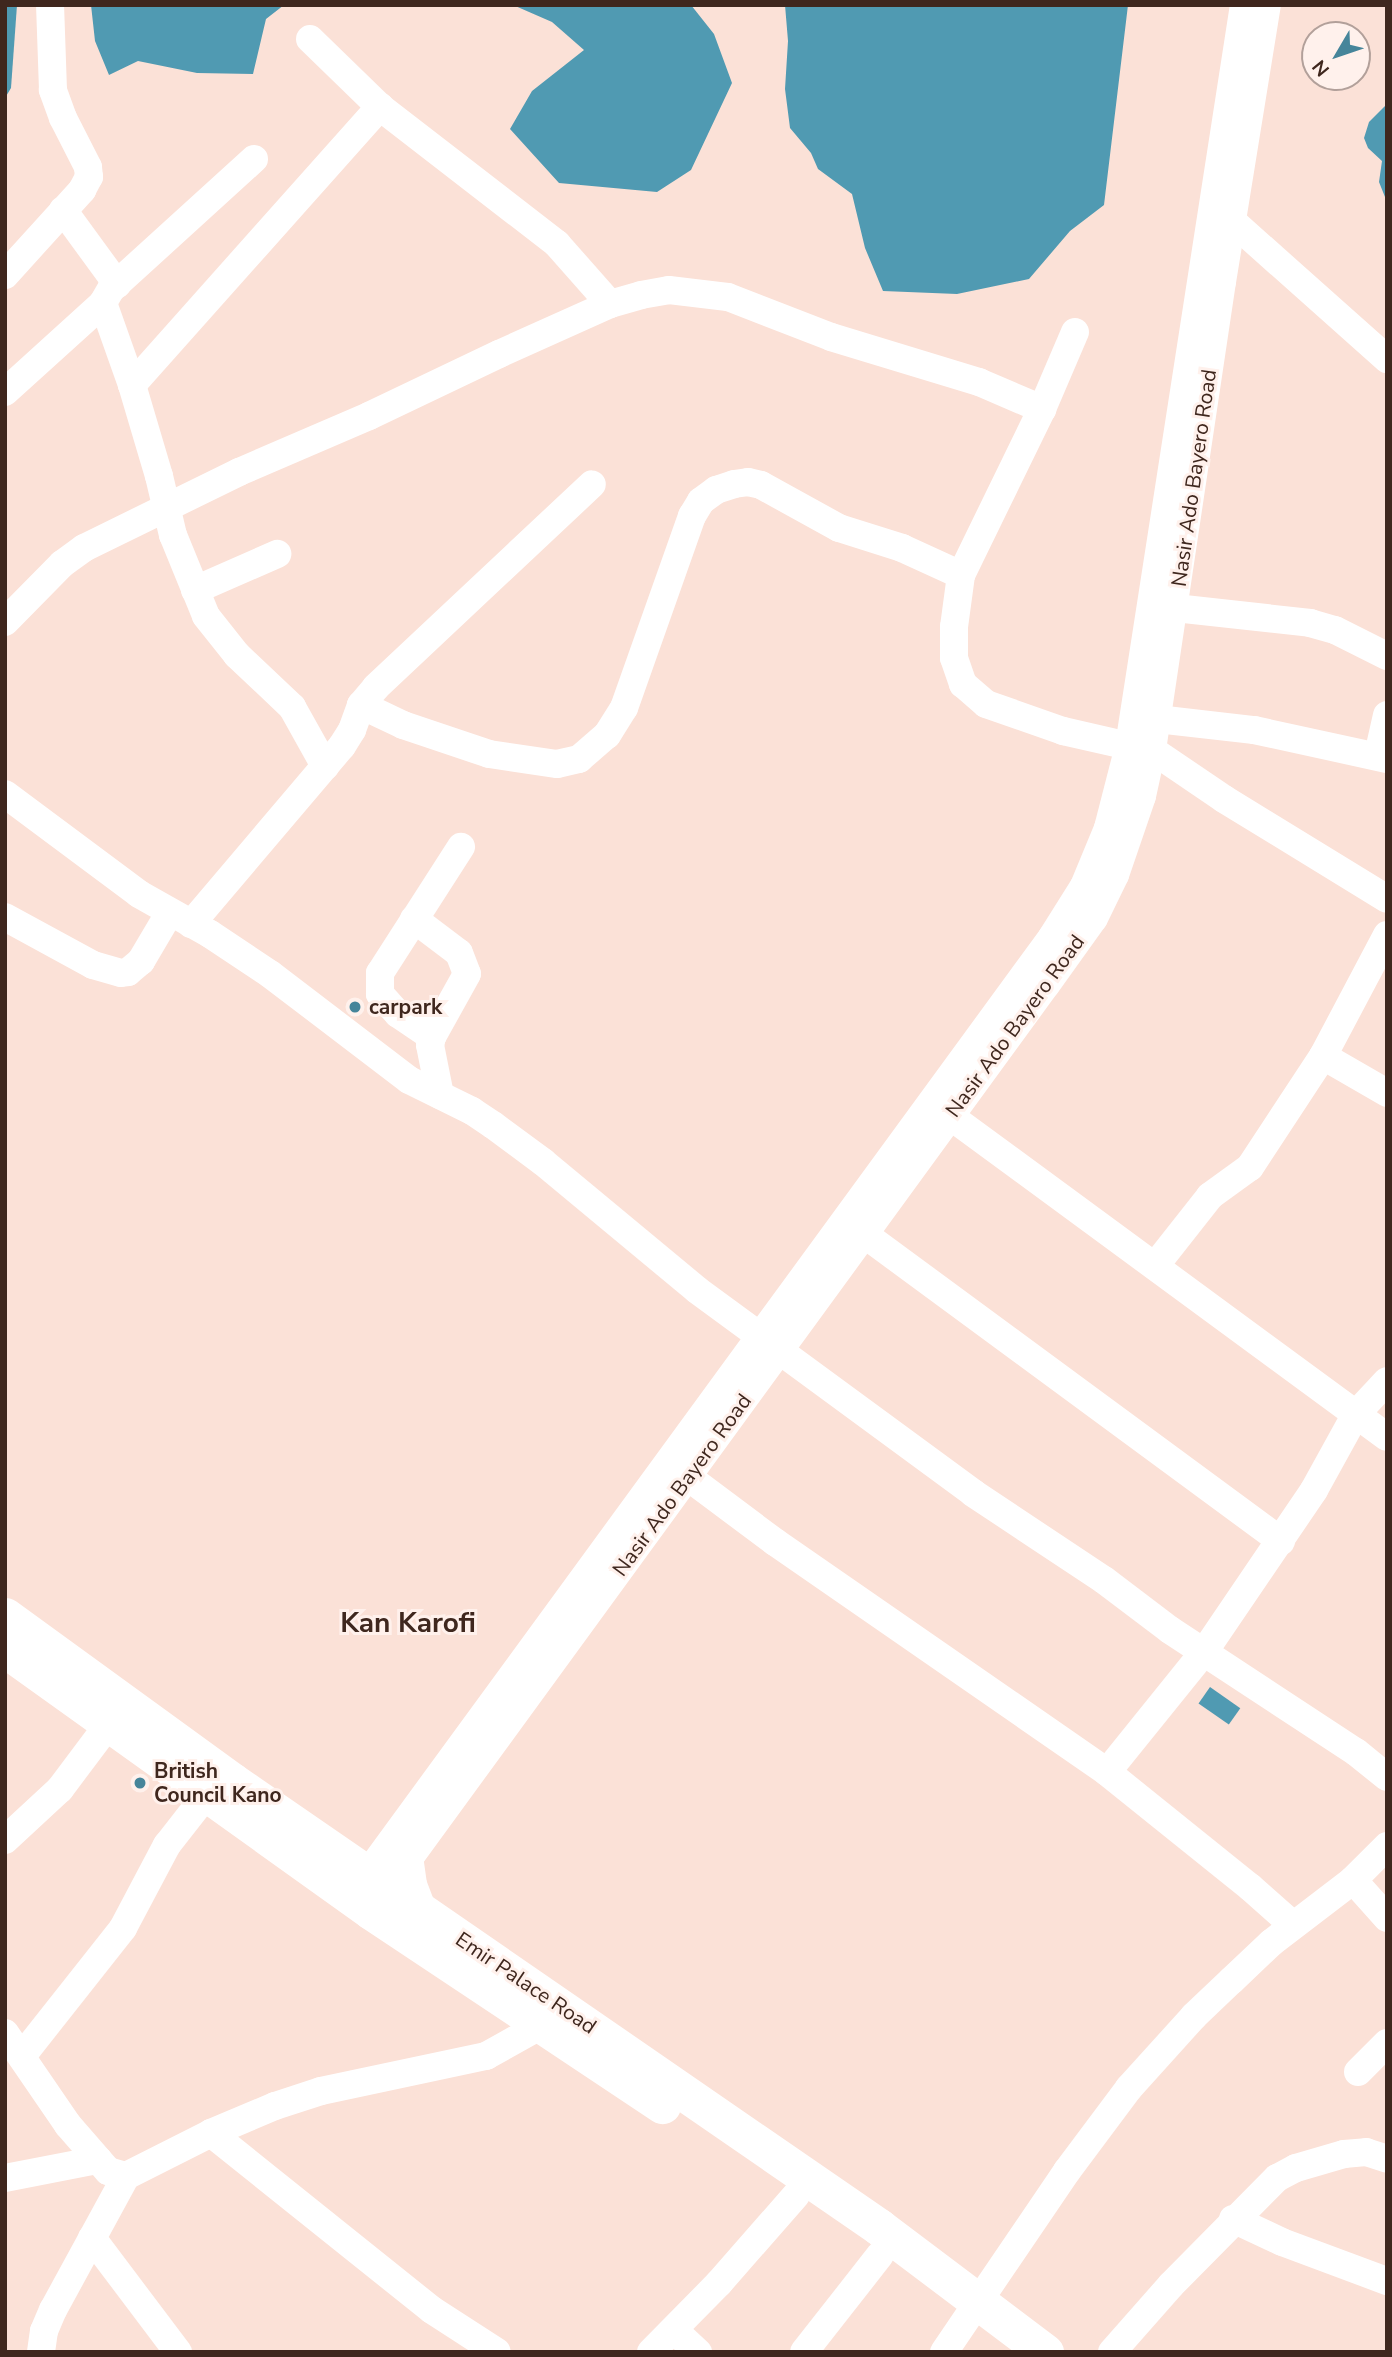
<!DOCTYPE html>
<html>
<head>
<meta charset="utf-8">
<style>
	body { margin:0 }
	#map { position:relative; width:1392px; height:2357px; overflow:hidden; background:#fbe1d7; font-family:"Nunito Sans",sans-serif }
	div>[style] { position:absolute }
	.water>* { inset:0; background:#509ab2; transform-origin:0 0 }
	.minor>* { height:28px; margin:-14px; padding:0 14px; transform-origin:14px; border-radius:14px; background:#fff }
	.major>* { height:37px; margin:-18.5px; padding:0 18.5px; transform-origin:18.5px; border-radius:18.5px; background:#fff }
	.dots>* { width:19px; height:19px; translate:-50% -50%; box-sizing:border-box; border:4px solid #fff1ec; border-radius:50% }
	span { translate:-50% -50%; white-space:nowrap; text-align:center; line-height:1.15; -webkit-text-stroke:6px #fff1ec; paint-order:stroke }
	.street-label { font-size:21px; color:#3f271e }
	.poi-label { font-size:21px; color:#3f271e; font-weight:700 }
	.left { translate:0 -50%; text-align:left }
	.district-label { font-size:28px; color:#3f271e; font-weight:700 }
	.frame { position:absolute; inset:0; border:7px solid #3f271e; pointer-events:none }
	.north { position:absolute; left:1301px; top:21px; width:70px; height:70px; box-sizing:border-box; background:#fff1ec; border:2px solid #b2a09a; border-radius:50%; rotate:231deg; font-size:19px; font-weight:700; line-height:28px; text-align:center; color:#3f271e }
	.north::after { content:''; display:block; margin:auto; width:24px; height:32px; background:#46859a; clip-path:polygon(50% 0,100% 100%,50% 72%,0 100%) }
</style>
</head>
<body>
<div id="map">
	<div class="water">
		<i style="clip-path:polygon(5px 5px,17px 5px,11px 88px,5px 98px)"></i>
		<i style="clip-path:polygon(91px 5px,284px 5px,266px 19px,253px 74px,197px 73px,138px 61px,109px 75px,95px 41px)"></i>
		<i style="clip-path:polygon(513px 5px,691px 5px,714px 34px,732px 83px,691px 170px,657px 192px,559px 183px,510px 129px,532px 91px,584px 50px,552px 22px)"></i>
		<i style="clip-path:polygon(785px 5px,1128px 5px,1104px 205px,1070px 231px,1029px 279px,957px 294px,883px 291px,865px 248px,852px 194px,818px 169px,811px 153px,790px 128px,785px 89px,788px 41px)"></i>
		<i style="clip-path:polygon(1387px 104px,1387px 202px,1379px 182px,1382px 161px,1368px 148px,1364px 138px,1369px 122px)"></i>
		<i style="left:1210px;top:1687px;width:37px;height:20px;rotate:35deg"></i>
	</div>
	<div class="minor">
		<i style="left:310px;top:39px;width:98px;rotate:44.2deg"></i>
		<i style="left:380px;top:107px;width:224px;rotate:37.7deg"></i>
		<i style="left:557px;top:244px;width:80px;rotate:48.5deg"></i>
		<i style="left:254px;top:159px;width:193px;rotate:137.7deg"></i>
		<i style="left:111px;top:289px;width:16px;rotate:120deg"></i>
		<i style="left:103px;top:303px;width:87px;rotate:70.5deg"></i>
		<i style="left:132px;top:385px;width:95px;rotate:73.5deg"></i>
		<i style="left:159px;top:476px;width:61px;rotate:76.7deg"></i>
		<i style="left:173px;top:535px;width:87px;rotate:67.8deg"></i>
		<i style="left:206px;top:616px;width:50px;rotate:51.5deg"></i>
		<i style="left:237px;top:655px;width:76px;rotate:43.4deg"></i>
		<i style="left:292px;top:707px;width:68px;rotate:60.8deg"></i>
		<i style="left:63px;top:210px;width:92px;rotate:53.9deg"></i>
		<i style="left:1232px;top:221px;width:208px;rotate:41.7deg"></i>
		<i style="left:5px;top:275px;width:115px;rotate:-47.8deg"></i>
		<i style="left:82px;top:190px;width:15px;rotate:-62deg"></i>
		<i style="left:89px;top:177px;width:10px;rotate:-96deg"></i>
		<i style="left:88px;top:167px;width:55px;rotate:-117deg"></i>
		<i style="left:63px;top:118px;width:30px;rotate:-110deg"></i>
		<i style="left:53px;top:90px;width:85px;rotate:-92deg"></i>
		<i style="left:1075px;top:332px;width:84px;rotate:113.2deg"></i>
		<i style="left:1042px;top:409px;width:185px;rotate:116deg"></i>
		<i style="left:961px;top:575px;width:52px;rotate:97.7deg"></i>
		<i style="left:954px;top:627px;width:31px;rotate:90deg"></i>
		<i style="left:954px;top:658px;width:28px;rotate:71deg"></i>
		<i style="left:963px;top:684px;width:30px;rotate:41deg"></i>
		<i style="left:986px;top:704px;width:82px;rotate:19.3deg"></i>
		<i style="left:1063px;top:731px;width:68px;rotate:12.8deg"></i>
		<i style="left:132px;top:385px;width:373px;rotate:-48.3deg"></i>
		<i style="left:5px;top:392px;width:132px;rotate:-42.2deg"></i>
		<i style="left:195px;top:590px;width:90px;rotate:-23.7deg"></i>
		<i style="left:1175px;top:608px;width:136px;rotate:6.3deg"></i>
		<i style="left:1310px;top:623px;width:26px;rotate:16deg"></i>
		<i style="left:1335px;top:630px;width:58px;rotate:26.6deg"></i>
		<i style="left:5px;top:622px;width:81px;rotate:-45.5deg"></i>
		<i style="left:62px;top:564px;width:27px;rotate:-36deg"></i>
		<i style="left:84px;top:548px;width:173px;rotate:-26.1deg"></i>
		<i style="left:239px;top:472px;width:142px;rotate:-23.3deg"></i>
		<i style="left:369px;top:416px;width:144px;rotate:-25.5deg"></i>
		<i style="left:499px;top:354px;width:122px;rotate:-24.2deg"></i>
		<i style="left:610px;top:304px;width:32px;rotate:-16deg"></i>
		<i style="left:641px;top:295px;width:28px;rotate:-10deg"></i>
		<i style="left:669px;top:290px;width:59px;rotate:6.8deg"></i>
		<i style="left:728px;top:297px;width:110px;rotate:21.2deg"></i>
		<i style="left:831px;top:337px;width:155px;rotate:16.9deg"></i>
		<i style="left:979px;top:382px;width:69px;rotate:23.2deg"></i>
		<i style="left:361px;top:705px;width:47px;rotate:25.5deg"></i>
		<i style="left:403px;top:725px;width:91px;rotate:18.6deg"></i>
		<i style="left:489px;top:754px;width:69px;rotate:8.4deg"></i>
		<i style="left:557px;top:764px;width:23px;rotate:-13deg"></i>
		<i style="left:579px;top:759px;width:37px;rotate:-41deg"></i>
		<i style="left:607px;top:735px;width:32px;rotate:-58deg"></i>
		<i style="left:624px;top:708px;width:204px;rotate:-70.5deg"></i>
		<i style="left:692px;top:516px;width:17px;rotate:-59deg"></i>
		<i style="left:701px;top:501px;width:19px;rotate:-36deg"></i>
		<i style="left:716px;top:490px;width:19px;rotate:-18deg"></i>
		<i style="left:734px;top:484px;width:14px;rotate:-8deg"></i>
		<i style="left:748px;top:482px;width:13px;rotate:13deg"></i>
		<i style="left:761px;top:485px;width:89px;rotate:28.9deg"></i>
		<i style="left:839px;top:528px;width:66px;rotate:17.6deg"></i>
		<i style="left:902px;top:548px;width:65px;rotate:24.6deg"></i>
		<i style="left:1157px;top:719px;width:98px;rotate:6.5deg"></i>
		<i style="left:1254px;top:730px;width:136px;rotate:12.3deg"></i>
		<i style="left:1152px;top:750px;width:87px;rotate:34.2deg"></i>
		<i style="left:1224px;top:799px;width:191px;rotate:31.5deg"></i>
		<i style="left:1378px;top:755px;width:41px;rotate:-77.3deg"></i>
		<i style="left:5px;top:794px;width:167px;rotate:36.7deg"></i>
		<i style="left:139px;top:894px;width:81px;rotate:29.4deg"></i>
		<i style="left:210px;top:934px;width:72px;rotate:33.7deg"></i>
		<i style="left:270px;top:974px;width:175px;rotate:37.3deg"></i>
		<i style="left:409px;top:1080px;width:70px;rotate:26.2deg"></i>
		<i style="left:472px;top:1111px;width:25px;rotate:34deg"></i>
		<i style="left:493px;top:1125px;width:62px;rotate:36.5deg"></i>
		<i style="left:543px;top:1162px;width:200px;rotate:39.7deg"></i>
		<i style="left:697px;top:1290px;width:343px;rotate:36.3deg"></i>
		<i style="left:973px;top:1493px;width:157px;rotate:33.6deg"></i>
		<i style="left:1104px;top:1580px;width:83px;rotate:37.1deg"></i>
		<i style="left:1170px;top:1630px;width:222px;rotate:33.3deg"></i>
		<i style="left:1356px;top:1752px;width:40px;rotate:39deg"></i>
		<i style="left:5px;top:917px;width:100px;rotate:28.6deg"></i>
		<i style="left:93px;top:965px;width:29px;rotate:16deg"></i>
		<i style="left:121px;top:973px;width:7px;rotate:-8deg"></i>
		<i style="left:128px;top:972px;width:17px;rotate:-40deg"></i>
		<i style="left:141px;top:961px;width:57px;rotate:-59.4deg"></i>
		<i style="left:414px;top:919px;width:56px;rotate:37.1deg"></i>
		<i style="left:459px;top:953px;width:22px;rotate:69deg"></i>
		<i style="left:467px;top:974px;width:72px;rotate:119.1deg"></i>
		<i style="left:432px;top:1037px;width:8px;rotate:104deg"></i>
		<i style="left:430px;top:1045px;width:51px;rotate:78.7deg"></i>
		<i style="left:191px;top:924px;width:233px;rotate:-49.7deg"></i>
		<i style="left:342px;top:746px;width:19px;rotate:-58deg"></i>
		<i style="left:352px;top:730px;width:27px;rotate:-70deg"></i>
		<i style="left:361px;top:705px;width:23px;rotate:-50deg"></i>
		<i style="left:376px;top:687px;width:296px;rotate:-43.2deg"></i>
		<i style="left:432px;top:1037px;width:41px;rotate:-145.9deg"></i>
		<i style="left:398px;top:1014px;width:27px;rotate:-132deg"></i>
		<i style="left:380px;top:994px;width:21px;rotate:-90deg"></i>
		<i style="left:380px;top:973px;width:150px;rotate:-57.3deg"></i>
		<i style="left:1323px;top:1056px;width:74px;rotate:30deg"></i>
		<i style="left:950px;top:1116px;width:542px;rotate:36.3deg"></i>
		<i style="left:864px;top:1234px;width:518px;rotate:36.36deg"></i>
		<i style="left:1155px;top:1266px;width:89px;rotate:-51.8deg"></i>
		<i style="left:1210px;top:1196px;width:49px;rotate:-35.9deg"></i>
		<i style="left:1250px;top:1167px;width:133px;rotate:-56.7deg"></i>
		<i style="left:1323px;top:1056px;width:137px;rotate:-62.1deg"></i>
		<i style="left:688px;top:1477px;width:109px;rotate:36.8deg"></i>
		<i style="left:775px;top:1542px;width:404px;rotate:34.7deg"></i>
		<i style="left:1107px;top:1772px;width:184px;rotate:38.8deg"></i>
		<i style="left:1250px;top:1887px;width:57px;rotate:41.5deg"></i>
		<i style="left:1107px;top:1772px;width:154px;rotate:-51.1deg"></i>
		<i style="left:1204px;top:1652px;width:196px;rotate:-55.8deg"></i>
		<i style="left:1314px;top:1490px;width:87px;rotate:-61.1deg"></i>
		<i style="left:1356px;top:1414px;width:45px;rotate:-46.8deg"></i>
		<i style="left:5px;top:1840px;width:75px;rotate:-42.8deg"></i>
		<i style="left:60px;top:1789px;width:80px;rotate:-53.1deg"></i>
		<i style="left:394px;top:1879px;width:1106px;rotate:-53.9deg"></i>
		<i style="left:1046px;top:985px;width:82px;rotate:-54.4deg"></i>
		<i style="left:1094px;top:918px;width:48px;rotate:-64deg"></i>
		<i style="left:1115px;top:875px;width:83px;rotate:-71.1deg"></i>
		<i style="left:1142px;top:796px;width:47px;rotate:-77.7deg"></i>
		<i style="left:1152px;top:750px;width:473px;rotate:-81.5deg"></i>
		<i style="left:1222px;top:282px;width:281px;rotate:-80.8deg"></i>
		<i style="left:1353px;top:1880px;width:51px;rotate:48.2deg"></i>
		<i style="left:357px;top:1888px;width:1178px;rotate:-53.84deg"></i>
		<i style="left:1052px;top:937px;width:60px;rotate:-57.9deg"></i>
		<i style="left:1084px;top:886px;width:63px;rotate:-67.5deg"></i>
		<i style="left:1108px;top:828px;width:85px;rotate:-75.6deg"></i>
		<i style="left:1129px;top:746px;width:750px;rotate:-81.18deg"></i>
		<i style="left:5px;top:2033px;width:112px;rotate:55.6deg"></i>
		<i style="left:68px;top:2125px;width:61px;rotate:49deg"></i>
		<i style="left:108px;top:2171px;width:19px;rotate:16deg"></i>
		<i style="left:126px;top:2176px;width:95px;rotate:-26.8deg"></i>
		<i style="left:211px;top:2133px;width:69px;rotate:-22.9deg"></i>
		<i style="left:275px;top:2106px;width:48px;rotate:-18.1deg"></i>
		<i style="left:321px;top:2091px;width:169px;rotate:-12deg"></i>
		<i style="left:486px;top:2056px;width:62px;rotate:-29.1deg"></i>
		<i style="left:540px;top:2026px;width:20px;rotate:-57deg"></i>
		<i style="left:22px;top:2056px;width:163px;rotate:-51.7deg"></i>
		<i style="left:123px;top:1928px;width:94px;rotate:-62.1deg"></i>
		<i style="left:167px;top:1845px;width:63px;rotate:-52deg"></i>
		<i style="left:1358px;top:2072px;width:41px;rotate:-45deg"></i>
		<i style="left:211px;top:2133px;width:283px;rotate:38.7deg"></i>
		<i style="left:432px;top:2310px;width:77px;rotate:32.9deg"></i>
		<i style="left:5px;top:2178px;width:95px;rotate:-11deg"></i>
		<i style="left:1233px;top:2219px;width:54px;rotate:25.1deg"></i>
		<i style="left:1282px;top:2242px;width:112px;rotate:20.4deg"></i>
		<i style="left:92px;top:2238px;width:143px;rotate:53deg"></i>
		<i style="left:674px;top:2330px;width:33px;rotate:43deg"></i>
		<i style="left:41px;top:2352px;width:21px;rotate:-82deg"></i>
		<i style="left:44px;top:2331px;width:23px;rotate:-67deg"></i>
		<i style="left:53px;top:2310px;width:153px;rotate:-61.4deg"></i>
		<i style="left:651px;top:2352px;width:97px;rotate:-45.4deg"></i>
		<i style="left:719px;top:2283px;width:117px;rotate:-48.8deg"></i>
		<i style="left:804px;top:2352px;width:123px;rotate:-51.9deg"></i>
		<i style="left:944px;top:2352px;width:219px;rotate:-55.8deg"></i>
		<i style="left:1067px;top:2171px;width:104px;rotate:-53.2deg"></i>
		<i style="left:1129px;top:2088px;width:97px;rotate:-47.9deg"></i>
		<i style="left:1194px;top:2016px;width:52px;rotate:-43.5deg"></i>
		<i style="left:1232px;top:1980px;width:54px;rotate:-43.5deg"></i>
		<i style="left:1271px;top:1943px;width:103px;rotate:-37.5deg"></i>
		<i style="left:1353px;top:1880px;width:48px;rotate:-45deg"></i>
		<i style="left:1112px;top:2352px;width:89px;rotate:-48.6deg"></i>
		<i style="left:1171px;top:2285px;width:151px;rotate:-45.3deg"></i>
		<i style="left:1277px;top:2178px;width:21px;rotate:-28deg"></i>
		<i style="left:1296px;top:2168px;width:50px;rotate:-16.3deg"></i>
		<i style="left:1344px;top:2154px;width:22px;rotate:-5deg"></i>
		<i style="left:1366px;top:2152px;width:22px;rotate:18deg"></i>
	</div>
	<div class="major">
		<i style="left:5px;top:1616px;width:281px;rotate:36deg"></i>
		<i style="left:232px;top:1781px;width:786px;rotate:34.58deg"></i>
		<i style="left:879px;top:2227px;width:208px;rotate:37deg"></i>
		<i style="left:5px;top:1649px;width:450px;rotate:35.6deg"></i>
		<i style="left:371px;top:1911px;width:350px;rotate:33.7deg"></i>
		<i style="left:405px;top:1863px;width:22px;rotate:82deg"></i>
		<i style="left:408px;top:1885px;width:25px;rotate:69deg"></i>
	</div>
	<div class="dots">
		<i style="left:355px;top:1007px;background:#46859a"></i>
		<i style="left:140px;top:1783px;background:#46859a"></i>
	</div>
	<div class="street-label">
		<span style="left:1194px;top:478px;rotate:-82deg">Nasir Ado Bayero Road</span>
		<span style="left:1015px;top:1026px;rotate:-54deg">Nasir Ado Bayero Road</span>
		<span style="left:682px;top:1485px;rotate:-54deg">Nasir Ado Bayero Road</span>
		<span style="left:526px;top:1983px;rotate:34deg">Emir Palace Road</span>
	</div>
	<div class="poi-label">
		<span class="left" style="left:369px;top:1007px">carpark</span>
		<span class="left" style="left:154px;top:1783px">British<br>Council Kano</span>
	</div>
	<div class="district-label">
		<span style="left:408px;top:1623px">Kan Karofi</span>
	</div>
	<div class="frame"></div>
	<div class="north">N</div>
</div>
</body>
</html>
